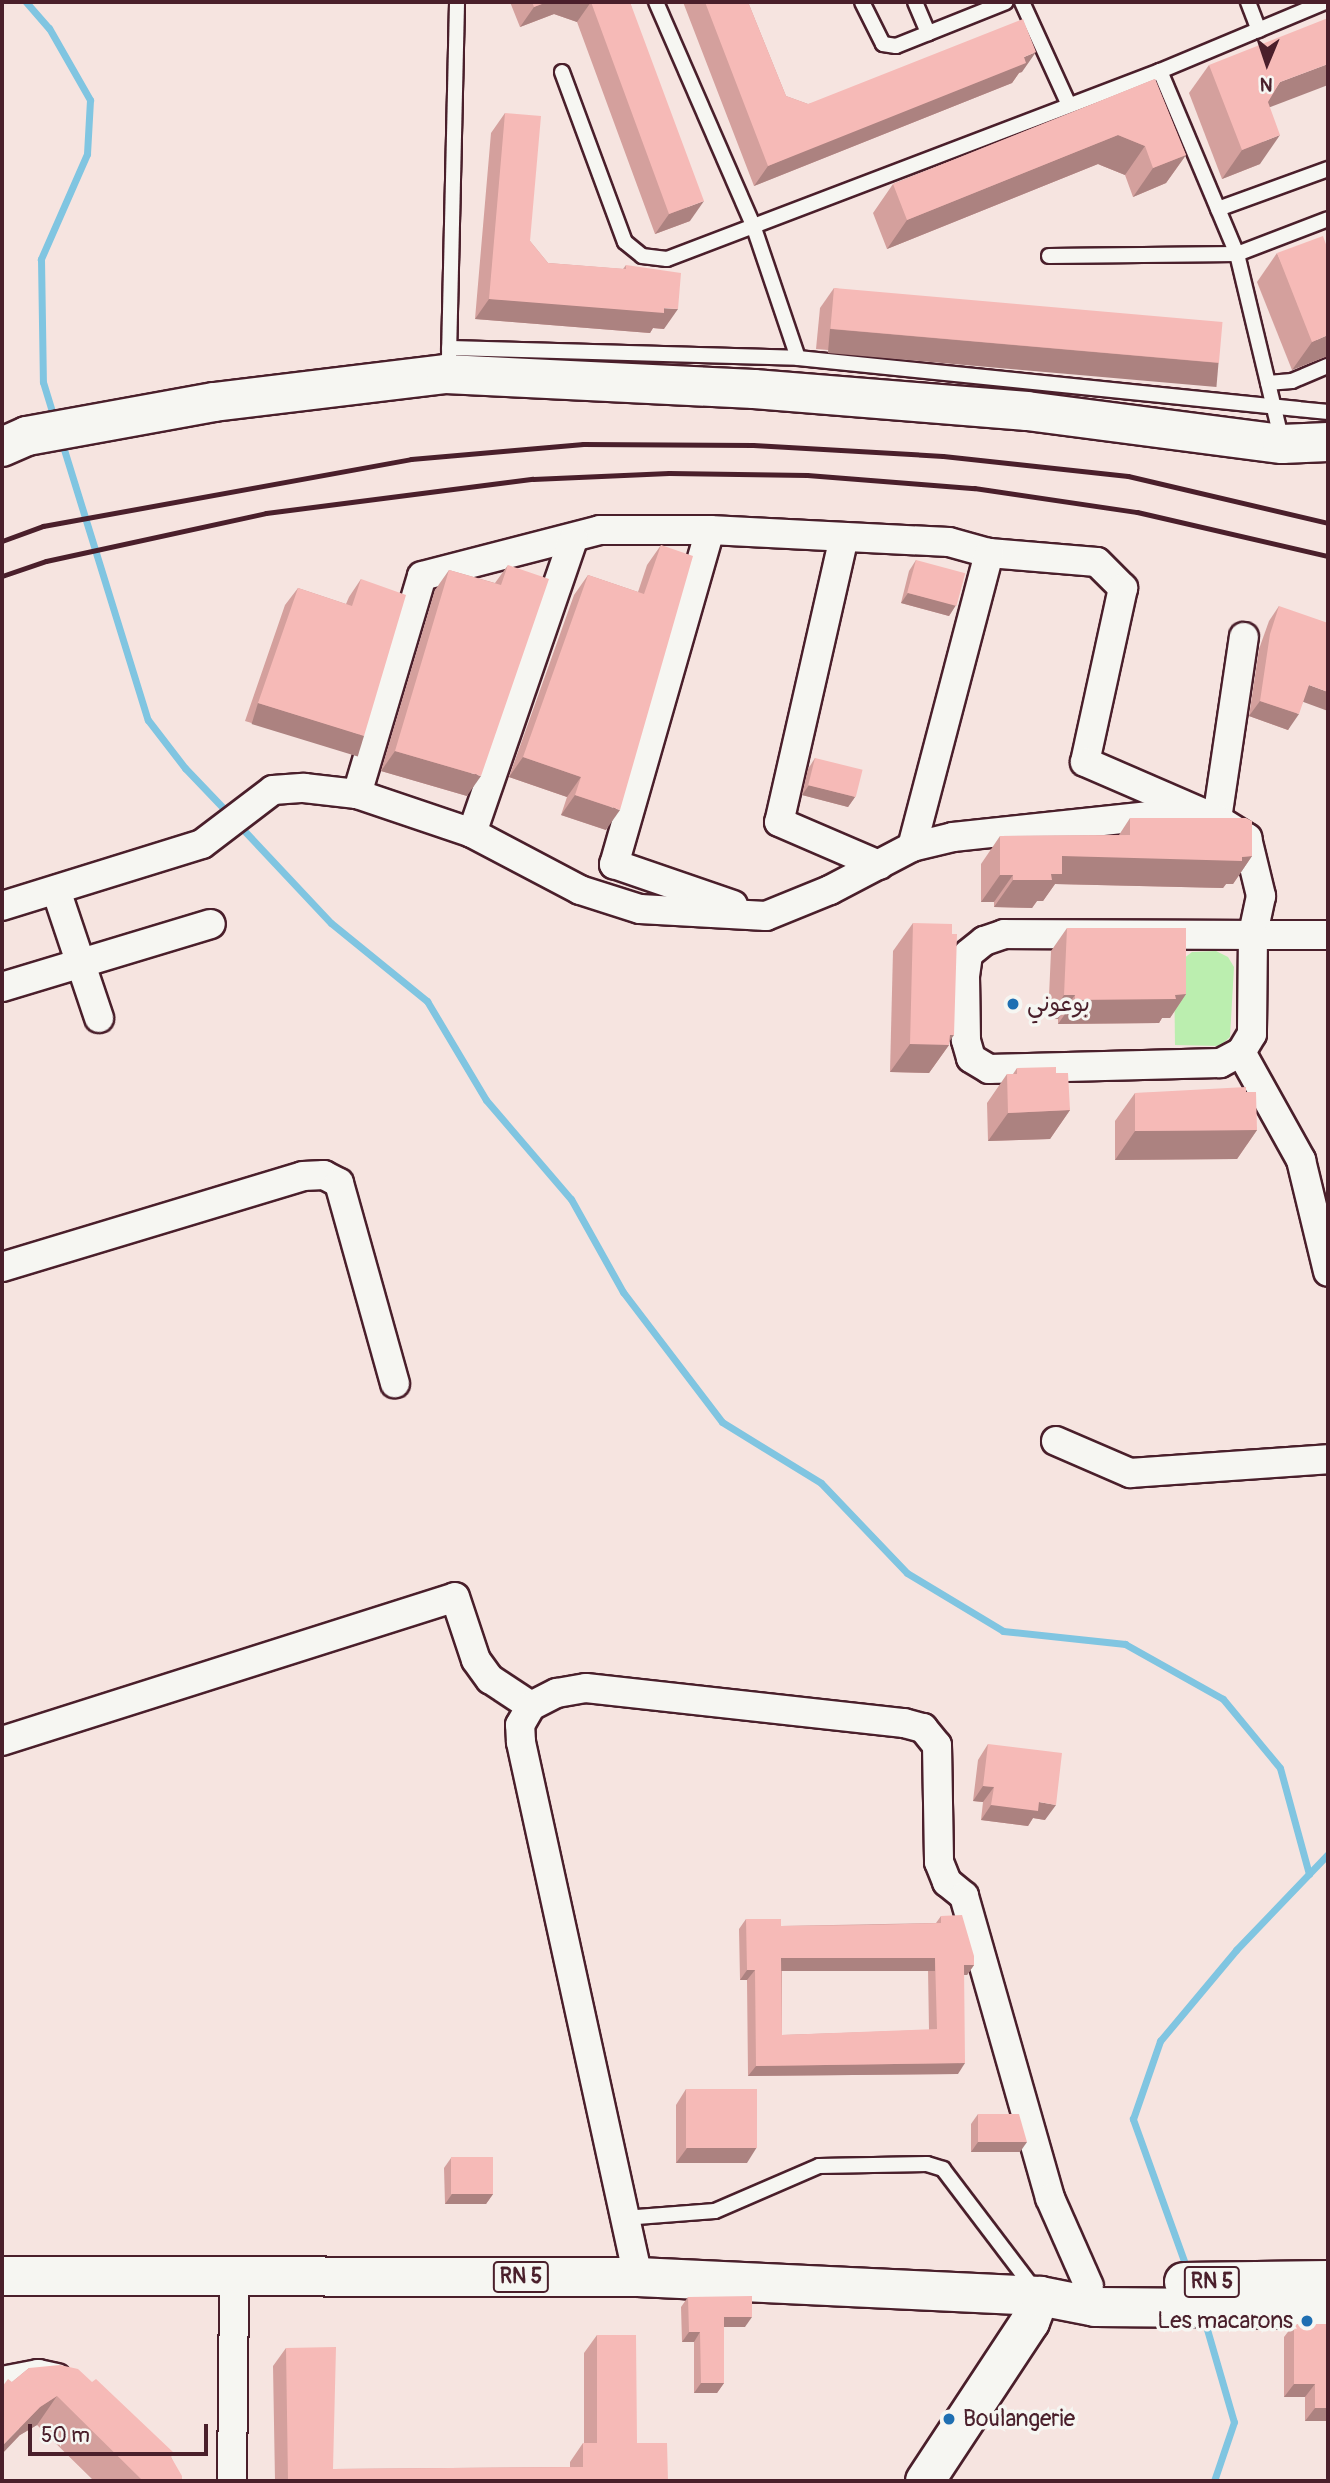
<!DOCTYPE html>
<html>
<head>
<meta charset="utf-8">
<style>
	body { margin:0 }
	#map { position:relative; width:1330px; height:2483px; overflow:hidden; background:#f6e4e0; font-family:Pangolin,"Playpen Sans Arabic",sans-serif }
	div>[style] { position:absolute }
	.green>* { inset:0; background:#bbeeaf }
	.stream>* { height:7px; margin:-3.5px; padding:0 3.5px; transform-origin:3.5px; border-radius:3.5px; background:#80c5e1 }
	.roads { filter:drop-shadow(2px 0 #4a1f2b) drop-shadow(-2px 0 #4a1f2b) drop-shadow(0 2px #4a1f2b) drop-shadow(0 -2px #4a1f2b) }
	.lane>* { height:14px; margin:-7px; padding:0 7px; transform-origin:7px; border-radius:7px; background:#f6f6f2 }
	.street>* { height:28px; margin:-14px; padding:0 14px; transform-origin:14px; border-radius:14px; background:#f6f6f2 }
	.secondary>* { height:38px; margin:-19px; padding:0 19px; transform-origin:19px; border-radius:19px; background:#f6f6f2 }
	.primary>* { height:38px; margin:-19px; padding:0 19px; transform-origin:19px; border-radius:19px; background:#f6f6f2 }
	.rail>* { height:5px; margin:-2.5px; padding:0 2.5px; transform-origin:2.5px; border-radius:2.5px; background:#4a1f2b }
	.wall>* { inset:0; background:#d4a09d; transform-origin:0 0 }
	.shaded-wall>* { inset:0; background:#ac8280; transform-origin:0 0 }
	.building>* { inset:0; background:#f6bab7; transform-origin:0 0 }
	.dots>* { width:19px; height:19px; translate:-50% -50%; box-sizing:border-box; border:4px solid #f6f6f2; border-radius:50% }
	span { translate:-50% -50%; white-space:nowrap; text-align:center; line-height:1.15; -webkit-text-stroke:7px #f6f6f2; paint-order:stroke }
	.shield-label span { padding:2px 5px; background:#f6f6f2; border:2px solid; border-radius:5px; -webkit-text-stroke-width:0 }
	.shield-label { font-size:21px; color:#4a1f2b; font-weight:700 }
	.poi-label { font-size:23px; color:#4a1f2b }
	.left { translate:0 -50%; text-align:left }
	.right { translate:-100% -50%; text-align:right }
	.frame { position:absolute; inset:0; border:4px solid #4a1f2b; pointer-events:none }
	.north { position:absolute; left:1232px; top:28px; width:70px; height:70px; -webkit-text-stroke:5px #f6f6f2; paint-order:stroke; rotate:182deg; font-size:19px; font-weight:700; line-height:28px; text-align:center; color:#4a1f2b }
	.north::after { content:''; display:block; margin:auto; width:24px; height:32px; background:#4a1f2b; clip-path:polygon(50% 0,100% 100%,50% 72%,0 100%) }
	.scale { position:absolute; left:28px; top:2424px; width:180px; height:32px; box-sizing:border-box; border:4px solid #4a1f2b; border-top:0; padding-left:9px; font-size:21px; line-height:24px; white-space:nowrap; color:#4a1f2b; -webkit-text-stroke:5px #f6f6f2; paint-order:stroke }
</style>
</head>
<body>
<div id="map">
	<div class="green">
		<i style="clip-path:polygon(1216px 951px,1228px 957px,1234px 967px,1230px 1037px,1220px 1046px,1175px 1045px,1174px 966px,1192px 952px)"></i>
	</div>
	<div class="stream">
		<i style="left:26px;top:2px;width:35px;rotate:49deg"></i>
		<i style="left:49px;top:28px;width:83px;rotate:60.3deg"></i>
		<i style="left:90px;top:100px;width:54px;rotate:93.2deg"></i>
		<i style="left:87px;top:154px;width:115px;rotate:113.7deg"></i>
		<i style="left:41px;top:259px;width:123px;rotate:89.1deg"></i>
		<i style="left:43px;top:382px;width:38px;rotate:73deg"></i>
		<i style="left:62px;top:443px;width:290px;rotate:72.8deg"></i>
		<i style="left:148px;top:720px;width:61px;rotate:52.4deg"></i>
		<i style="left:185px;top:768px;width:64px;rotate:46.3deg"></i>
		<i style="left:237px;top:823px;width:137px;rotate:46.8deg"></i>
		<i style="left:331px;top:923px;width:124px;rotate:39.1deg"></i>
		<i style="left:427px;top:1001px;width:115px;rotate:59.2deg"></i>
		<i style="left:486px;top:1100px;width:130px;rotate:49.4deg"></i>
		<i style="left:571px;top:1199px;width:107px;rotate:60.8deg"></i>
		<i style="left:623px;top:1292px;width:163px;rotate:52.7deg"></i>
		<i style="left:722px;top:1422px;width:116px;rotate:31.6deg"></i>
		<i style="left:821px;top:1483px;width:124px;rotate:46.3deg"></i>
		<i style="left:907px;top:1573px;width:112px;rotate:31.1deg"></i>
		<i style="left:1003px;top:1631px;width:123px;rotate:6.1deg"></i>
		<i style="left:1125px;top:1644px;width:112px;rotate:29.3deg"></i>
		<i style="left:1223px;top:1699px;width:89px;rotate:50.4deg"></i>
		<i style="left:1280px;top:1768px;width:110px;rotate:74.7deg"></i>
		<i style="left:1188px;top:2272px;width:163px;rotate:-109.8deg"></i>
		<i style="left:1133px;top:2119px;width:83px;rotate:-70.9deg"></i>
		<i style="left:1160px;top:2041px;width:119px;rotate:-50.1deg"></i>
		<i style="left:1236px;top:1950px;width:133px;rotate:-46.2deg"></i>
		<i style="left:1204px;top:2319px;width:107px;rotate:73.8deg"></i>
		<i style="left:1234px;top:2422px;width:62px;rotate:108.7deg"></i>
	</div>
	<div class="roads">
		<div class="lane">
			<i style="left:656px;top:2px;width:243px;rotate:66.5deg"></i>
			<i style="left:753px;top:225px;width:140px;rotate:71.3deg"></i>
			<i style="left:862px;top:2px;width:47px;rotate:63.4deg"></i>
			<i style="left:883px;top:44px;width:13px;rotate:9deg"></i>
			<i style="left:896px;top:46px;width:118px;rotate:-21.8deg"></i>
			<i style="left:915px;top:2px;width:34px;rotate:67deg"></i>
			<i style="left:1022px;top:2px;width:111px;rotate:65.5deg"></i>
			<i style="left:1248px;top:2px;width:30px;rotate:69deg"></i>
			<i style="left:1160px;top:71px;width:199px;rotate:67.2deg"></i>
			<i style="left:1237px;top:254px;width:193px;rotate:76.5deg"></i>
			<i style="left:562px;top:72px;width:181px;rotate:69.7deg"></i>
			<i style="left:625px;top:242px;width:22px;rotate:39deg"></i>
			<i style="left:642px;top:256px;width:25px;rotate:7deg"></i>
			<i style="left:667px;top:259px;width:528px;rotate:-20.87deg"></i>
			<i style="left:1160px;top:71px;width:179px;rotate:-22.7deg"></i>
			<i style="left:1218px;top:209px;width:117px;rotate:-20deg"></i>
			<i style="left:1049px;top:256px;width:188px;rotate:-0.6deg"></i>
			<i style="left:1237px;top:254px;width:97px;rotate:-21deg"></i>
			<i style="left:449px;top:348px;width:349px;rotate:1.6deg"></i>
			<i style="left:798px;top:358px;width:533px;rotate:5.82deg"></i>
			<i style="left:449px;top:356px;width:354px;rotate:-88.7deg"></i>
			<i style="left:1268px;top:383px;width:24px;rotate:-5deg"></i>
			<i style="left:1292px;top:381px;width:39px;rotate:-23deg"></i>
			<i style="left:624px;top:2218px;width:91px;rotate:-4.4deg"></i>
			<i style="left:715px;top:2211px;width:113px;rotate:-23.4deg"></i>
			<i style="left:819px;top:2166px;width:108px;rotate:-1.1deg"></i>
			<i style="left:927px;top:2164px;width:17px;rotate:17deg"></i>
			<i style="left:943px;top:2169px;width:152px;rotate:52.8deg"></i>
		</div>
		<div class="street">
			<i style="left:710px;top:530px;width:348px;rotate:106deg"></i>
			<i style="left:614px;top:864px;width:126px;rotate:19deg"></i>
			<i style="left:844px;top:537px;width:292px;rotate:102.8deg"></i>
			<i style="left:779px;top:822px;width:109px;rotate:23.3deg"></i>
			<i style="left:357px;top:794px;width:227px;rotate:-73.4deg"></i>
			<i style="left:422px;top:576px;width:184px;rotate:-14.5deg"></i>
			<i style="left:600px;top:530px;width:110px"></i>
			<i style="left:710px;top:530px;width:239px;rotate:2.9deg"></i>
			<i style="left:949px;top:542px;width:41px;rotate:15.4deg"></i>
			<i style="left:989px;top:553px;width:108px;rotate:4.8deg"></i>
			<i style="left:1097px;top:562px;width:37px;rotate:45deg"></i>
			<i style="left:1123px;top:588px;width:178px;rotate:102.3deg"></i>
			<i style="left:1085px;top:762px;width:144px;rotate:23.4deg"></i>
			<i style="left:1217px;top:819px;width:184px;rotate:-81.6deg"></i>
			<i style="left:472px;top:833px;width:311px;rotate:-71deg"></i>
			<i style="left:912px;top:847px;width:304px;rotate:-75.3deg"></i>
			<i style="left:56px;top:890px;width:135px;rotate:71.4deg"></i>
			<i style="left:2px;top:906px;width:209px;rotate:-17.2deg"></i>
			<i style="left:202px;top:844px;width:89px;rotate:-37.3deg"></i>
			<i style="left:273px;top:790px;width:31px;rotate:-4deg"></i>
			<i style="left:304px;top:788px;width:53px;rotate:6.5deg"></i>
			<i style="left:357px;top:794px;width:121px;rotate:18.7deg"></i>
			<i style="left:472px;top:833px;width:122px;rotate:27.8deg"></i>
			<i style="left:580px;top:890px;width:63px;rotate:17.6deg"></i>
			<i style="left:640px;top:909px;width:126px;rotate:3.2deg"></i>
			<i style="left:766px;top:916px;width:69px;rotate:-22.1deg"></i>
			<i style="left:830px;top:890px;width:93px;rotate:-27.7deg"></i>
			<i style="left:912px;top:847px;width:42px;rotate:-13.7deg"></i>
			<i style="left:953px;top:837px;width:207px;rotate:-6.1deg"></i>
			<i style="left:1159px;top:815px;width:58px;rotate:3.9deg"></i>
			<i style="left:1217px;top:819px;width:36px;rotate:32deg"></i>
			<i style="left:1247px;top:838px;width:60px;rotate:76.4deg"></i>
			<i style="left:1261px;top:896px;width:40px;rotate:102deg"></i>
			<i style="left:1253px;top:935px;width:75px"></i>
			<i style="left:1004px;top:934px;width:249px;rotate:0.2deg"></i>
			<i style="left:1253px;top:935px;width:99px;rotate:90.6deg"></i>
			<i style="left:1252px;top:1034px;width:21px;rotate:121deg"></i>
			<i style="left:1241px;top:1052px;width:24px;rotate:152deg"></i>
			<i style="left:1220px;top:1063px;width:231px;rotate:178.5deg"></i>
			<i style="left:989px;top:1069px;width:21px;rotate:-149deg"></i>
			<i style="left:971px;top:1058px;width:19px;rotate:-106deg"></i>
			<i style="left:966px;top:1040px;width:64px;rotate:-90.9deg"></i>
			<i style="left:965px;top:976px;width:22px;rotate:-82deg"></i>
			<i style="left:968px;top:954px;width:21px;rotate:-39deg"></i>
			<i style="left:984px;top:941px;width:21px;rotate:-19deg"></i>
			<i style="left:2px;top:987px;width:218px;rotate:-16.8deg"></i>
			<i style="left:1241px;top:1052px;width:124px;rotate:60.9deg"></i>
			<i style="left:1301px;top:1160px;width:115px;rotate:76.4deg"></i>
			<i style="left:2px;top:1267px;width:314px;rotate:-16.8deg"></i>
			<i style="left:303px;top:1176px;width:21px;rotate:-3deg"></i>
			<i style="left:324px;top:1175px;width:17px;rotate:28deg"></i>
			<i style="left:339px;top:1183px;width:208px;rotate:74.4deg"></i>
			<i style="left:1056px;top:1441px;width:81px;rotate:23.4deg"></i>
			<i style="left:1130px;top:1473px;width:198px;rotate:-4deg"></i>
			<i style="left:2px;top:1741px;width:475px;rotate:-17.6deg"></i>
			<i style="left:455px;top:1597px;width:66px;rotate:71.6deg"></i>
			<i style="left:476px;top:1660px;width:24px;rotate:54deg"></i>
			<i style="left:490px;top:1679px;width:49px;rotate:33.4deg"></i>
			<i style="left:638px;top:2277px;width:548px;rotate:-102.34deg"></i>
			<i style="left:521px;top:1742px;width:17px;rotate:-93deg"></i>
			<i style="left:520px;top:1725px;width:22px;rotate:-60deg"></i>
			<i style="left:531px;top:1706px;width:29px;rotate:-27deg"></i>
			<i style="left:557px;top:1693px;width:29px;rotate:-10deg"></i>
			<i style="left:586px;top:1688px;width:320px;rotate:6.3deg"></i>
			<i style="left:904px;top:1723px;width:20px;rotate:15deg"></i>
			<i style="left:923px;top:1728px;width:22px;rotate:51deg"></i>
			<i style="left:937px;top:1745px;width:117px;rotate:89deg"></i>
			<i style="left:939px;top:1862px;width:22px;rotate:68deg"></i>
			<i style="left:947px;top:1882px;width:22px;rotate:39deg"></i>
			<i style="left:964px;top:1896px;width:314px;rotate:74.1deg"></i>
			<i style="left:1050px;top:2198px;width:96px;rotate:66.1deg"></i>
			<i style="left:2px;top:2381px;width:37px;rotate:-11deg"></i>
			<i style="left:38px;top:2374px;width:19px;rotate:12deg"></i>
			<i style="left:232px;top:2481px;width:205px;rotate:-89.4deg"></i>
		</div>
		<div class="secondary">
			<i style="left:2px;top:447px;width:27px;rotate:-24deg"></i>
			<i style="left:27px;top:436px;width:190px;rotate:-10.3deg"></i>
			<i style="left:214px;top:402px;width:234px;rotate:-6.9deg"></i>
			<i style="left:446px;top:374px;width:308px;rotate:2.8deg"></i>
			<i style="left:754px;top:389px;width:274px;rotate:4.6deg"></i>
			<i style="left:1027px;top:411px;width:257px;rotate:7.4deg"></i>
			<i style="left:1282px;top:444px;width:46px;rotate:-2.5deg"></i>
			<i style="left:925px;top:2481px;width:191px;rotate:-56.6deg"></i>
			<i style="left:1030px;top:2322px;width:28px;rotate:-69deg"></i>
		</div>
		<div class="primary">
			<i style="left:2px;top:2276px;width:636px;rotate:0.09deg"></i>
			<i style="left:638px;top:2277px;width:402px;rotate:2.7deg"></i>
			<i style="left:1040px;top:2296px;width:56px;rotate:11.3deg"></i>
			<i style="left:1095px;top:2307px;width:233px;rotate:0.5deg"></i>
			<i style="left:1184px;top:2282px;width:144px;rotate:-0.8deg"></i>
		</div>
	</div>
	<div class="rail">
		<i style="left:2px;top:541px;width:44px;rotate:-20.1deg"></i>
		<i style="left:43px;top:526px;width:374px;rotate:-10.3deg"></i>
		<i style="left:411px;top:459px;width:173px;rotate:-5deg"></i>
		<i style="left:583px;top:444px;width:170px;rotate:0.3deg"></i>
		<i style="left:753px;top:445px;width:190px;rotate:3.3deg"></i>
		<i style="left:943px;top:456px;width:186px;rotate:6.2deg"></i>
		<i style="left:1128px;top:476px;width:205px;rotate:13.2deg"></i>
		<i style="left:2px;top:576px;width:46px;rotate:-18.8deg"></i>
		<i style="left:46px;top:561px;width:225px;rotate:-12.3deg"></i>
		<i style="left:266px;top:513px;width:269px;rotate:-7.3deg"></i>
		<i style="left:533px;top:479px;width:136px;rotate:-2.5deg"></i>
		<i style="left:669px;top:473px;width:138px;rotate:0.8deg"></i>
		<i style="left:807px;top:475px;width:168px;rotate:4.5deg"></i>
		<i style="left:974px;top:488px;width:165px;rotate:8.4deg"></i>
		<i style="left:1137px;top:512px;width:196px;rotate:13deg"></i>
	</div>
	<div class="wall">
		<i style="clip-path:polygon(510px 2px,630px 2px,690px 221px,655px 234px,577px 22px,554px 14px,520px 27px)"></i>
		<i style="clip-path:polygon(683px 2px,748px 2px,786px 96px,808px 104px,1022px 72px,1019px 73px,1012px 83px,754px 186px)"></i>
		<i style="clip-path:polygon(1209px 65px,1269px 107px,1260px 164px,1222px 179px,1189px 93px)"></i>
		<i style="clip-path:polygon(1155px 79px,1186px 155px,1166px 183px,1133px 197px,1125px 175px,1098px 164px,887px 249px,873px 213px,893px 184px)"></i>
		<i style="clip-path:polygon(505px 113px,530px 241px,548px 263px,623px 269px,626px 265px,664px 329px,653px 328px,650px 333px,475px 319px,491px 133px)"></i>
		<i style="clip-path:polygon(1277px 253px,1325px 357px,1292px 370px,1257px 282px)"></i>
		<i style="clip-path:polygon(834px 288px,1219px 362px,1205px 382px,816px 349px,820px 308px)"></i>
		<i style="clip-path:polygon(661px 545px,606px 830px,561px 815px,567px 797px,509px 777px,574px 595px,588px 575px,638px 592px,647px 565px)"></i>
		<i style="clip-path:polygon(916px 560px,956px 605px,949px 616px,901px 603px,909px 571px)"></i>
		<i style="clip-path:polygon(508px 565px,467px 796px,381px 771px,435px 590px,449px 570px,495px 583px)"></i>
		<i style="clip-path:polygon(361px 579px,352px 754px,245px 721px,285px 605px,298px 588px,346px 604px,349px 597px)"></i>
		<i style="clip-path:polygon(1279px 606px,1303px 702px,1288px 730px,1249px 716px,1259px 649px,1269px 621px)"></i>
		<i style="clip-path:polygon(815px 758px,855px 797px,848px 807px,802px 795px,808px 769px)"></i>
		<i style="clip-path:polygon(1130px 818px,1252px 856px,1233px 884px,1226px 884px,1223px 888px,1055px 884px,1043px 901px,1037px 901px,1032px 908px,994px 907px,994px 902px,981px 902px,981px 864px,1000px 836px,1119px 835px)"></i>
		<i style="clip-path:polygon(913px 923px,949px 1045px,929px 1073px,890px 1072px,893px 951px)"></i>
		<i style="clip-path:polygon(1067px 928px,1186px 994px,1170px 1018px,1162px 1018px,1159px 1023px,1058px 1024px,1058px 1019px,1048px 1019px,1051px 951px)"></i>
		<i style="clip-path:polygon(1017px 1068px,1056px 1073px,1070px 1110px,1050px 1139px,988px 1141px,987px 1103px,1007px 1074px,1013px 1074px)"></i>
		<i style="clip-path:polygon(1246px 1092px,1257px 1130px,1237px 1159px,1115px 1160px,1115px 1121px,1135px 1093px)"></i>
		<i style="clip-path:polygon(988px 1744px,1045px 1820px,1033px 1818px,1028px 1826px,981px 1820px,983px 1802px,973px 1801px,978px 1760px)"></i>
		<i style="clip-path:polygon(evenodd,941px 1916px,974px 1965px,967px 1975px,964px 1975px,958px 2074px,748px 2076px,747px 1980px,740px 1980px,739px 1929px,746px 1919px,781px 1926px,936px 1923px,941px 1916px,782px 1969px,928px 1969px,929px 2030px,782px 2035px,782px 1969px)"></i>
		<i style="clip-path:polygon(686px 2089px,747px 2163px,676px 2163px,676px 2105px)"></i>
		<i style="clip-path:polygon(978px 2114px,1020px 2152px,971px 2152px,971px 2124px)"></i>
		<i style="clip-path:polygon(451px 2158px,493px 2194px,486px 2204px,445px 2204px,444px 2168px)"></i>
		<i style="left:1328px;top:2218px;width:21px;height:2px;rotate:90deg"></i>
		<i style="clip-path:polygon(688px 2297px,745px 2327px,724px 2327px,724px 2383px,717px 2393px,694px 2393px,694px 2342px,682px 2342px,681px 2307px)"></i>
		<i style="clip-path:polygon(1294px 2324px,1328px 2324px,1328px 2420px,1327px 2421px,1305px 2421px,1305px 2397px,1284px 2397px,1284px 2337px)"></i>
		<i style="clip-path:polygon(597px 2335px,637px 2443px,668px 2481px,275px 2481px,273px 2366px,286px 2348px,333px 2469px,570px 2467px,570px 2462px,583px 2443px,584px 2443px,584px 2353px)"></i>
		<i style="clip-path:polygon(29px 2368px,171px 2457px,182px 2481px,94px 2481px,37px 2425px,20px 2435px,12px 2382px)"></i>
	</div>
	<div class="shaded-wall">
		<i style="clip-path:polygon(547px 2px,591px 2px,577px 22px,554px 14px,520px 27px,534px 7px)"></i>
		<i style="clip-path:polygon(1036px 52px,1022px 72px,1019px 73px,1012px 83px,754px 186px,768px 166px)"></i>
		<i style="clip-path:polygon(1328px 64px,1328px 85px,1260px 111px,1280px 82px)"></i>
		<i style="clip-path:polygon(1118px 135px,1145px 146px,1125px 175px,1098px 164px,887px 249px,907px 220px)"></i>
		<i style="clip-path:polygon(1280px 135px,1260px 164px,1222px 179px,1242px 150px)"></i>
		<i style="clip-path:polygon(1186px 155px,1166px 183px,1133px 197px,1153px 168px)"></i>
		<i style="clip-path:polygon(704px 201px,690px 221px,655px 234px,669px 214px)"></i>
		<i style="clip-path:polygon(489px 299px,678px 309px,664px 329px,653px 328px,650px 333px,475px 319px)"></i>
		<i style="left:830px;top:329px;width:390px;height:24px;rotate:5deg"></i>
		<i style="clip-path:polygon(1328px 335px,1328px 358px,1325px 357px,1292px 370px,1312px 342px)"></i>
		<i style="clip-path:polygon(908px 593px,956px 605px,949px 616px,901px 603px)"></i>
		<i style="clip-path:polygon(1309px 685px,1328px 692px,1328px 711px,1298px 700px)"></i>
		<i style="clip-path:polygon(1260px 701px,1299px 714px,1288px 730px,1249px 716px)"></i>
		<i style="left:258px;top:703px;width:111px;height:22px;rotate:17deg"></i>
		<i style="clip-path:polygon(395px 751px,481px 776px,467px 796px,381px 771px)"></i>
		<i style="clip-path:polygon(523px 757px,581px 777px,567px 797px,509px 777px)"></i>
		<i style="clip-path:polygon(809px 785px,855px 797px,848px 807px,802px 795px)"></i>
		<i style="clip-path:polygon(575px 795px,620px 810px,606px 830px,561px 815px)"></i>
		<i style="clip-path:polygon(1062px 856px,1242px 857px,1252px 856px,1233px 884px,1226px 884px,1223px 888px,1055px 884px,1043px 901px,1037px 901px,1032px 908px,994px 907px,1013px 880px)"></i>
		<i style="clip-path:polygon(1000px 875px,1013px 875px,994px 902px,981px 902px)"></i>
		<i style="clip-path:polygon(1186px 994px,1170px 1018px,1162px 1018px,1159px 1023px,1058px 1024px,1075px 1000px)"></i>
		<i style="clip-path:polygon(1064px 995px,1075px 995px,1058px 1019px,1048px 1019px)"></i>
		<i style="clip-path:polygon(950px 1035px,954px 1035px,947px 1045px,949px 1045px,929px 1073px,890px 1072px,910px 1044px)"></i>
		<i style="clip-path:polygon(1070px 1110px,1050px 1139px,988px 1141px,1008px 1113px)"></i>
		<i style="clip-path:polygon(1257px 1130px,1237px 1159px,1115px 1160px,1135px 1131px)"></i>
		<i style="clip-path:polygon(983px 1786px,994px 1787px,983px 1802px,973px 1801px)"></i>
		<i style="clip-path:polygon(1039px 1802px,1056px 1805px,1045px 1820px,1033px 1818px,1028px 1826px,981px 1820px,991px 1805px)"></i>
		<i style="left:781px;top:1958px;width:154px;height:13px"></i>
		<i style="clip-path:polygon(964px 1965px,974px 1965px,967px 1975px,957px 1975px)"></i>
		<i style="clip-path:polygon(747px 1970px,755px 1970px,747px 1980px,740px 1980px)"></i>
		<i style="clip-path:polygon(965px 2063px,958px 2074px,748px 2076px,756px 2066px)"></i>
		<i style="clip-path:polygon(978px 2142px,1027px 2142px,1020px 2152px,971px 2152px)"></i>
		<i style="clip-path:polygon(757px 2147px,747px 2163px,676px 2163px,687px 2148px)"></i>
		<i style="clip-path:polygon(452px 2194px,493px 2194px,486px 2204px,445px 2204px)"></i>
		<i style="clip-path:polygon(724px 2317px,752px 2317px,745px 2327px,717px 2327px)"></i>
		<i style="clip-path:polygon(689px 2332px,700px 2332px,694px 2342px,682px 2342px)"></i>
		<i style="clip-path:polygon(701px 2383px,724px 2383px,717px 2393px,694px 2393px)"></i>
		<i style="clip-path:polygon(1294px 2384px,1315px 2384px,1305px 2397px,1284px 2397px)"></i>
		<i style="clip-path:polygon(57px 2396px,37px 2425px,20px 2435px,2px 2454px,2px 2446px,40px 2407px)"></i>
		<i style="clip-path:polygon(1315px 2408px,1328px 2408px,1327px 2421px,1305px 2421px)"></i>
	</div>
	<div class="building">
		<i style="clip-path:polygon(532px 2px,547px 2px,534px 7px)"></i>
		<i style="clip-path:polygon(589px 2px,630px 2px,704px 201px,669px 214px,591px 2px)"></i>
		<i style="clip-path:polygon(705px 2px,748px 2px,786px 96px,808px 104px,1023px 19px,1036px 52px,1024px 57px,1026px 63px,768px 166px)"></i>
		<i style="clip-path:polygon(1328px 18px,1328px 64px,1280px 82px,1268px 102px,1280px 135px,1242px 150px,1209px 65px)"></i>
		<i style="clip-path:polygon(1155px 79px,1186px 155px,1153px 168px,1145px 146px,1118px 135px,907px 220px,893px 184px)"></i>
		<i style="clip-path:polygon(505px 113px,541px 116px,530px 241px,548px 263px,626px 269px,626px 265px,681px 273px,678px 309px,664px 308px,664px 313px,489px 299px)"></i>
		<i style="clip-path:polygon(1323px 236px,1328px 250px,1328px 335px,1312px 342px,1277px 253px)"></i>
		<i style="left:834px;top:288px;width:390px;height:41px;rotate:5deg"></i>
		<i style="clip-path:polygon(661px 545px,693px 556px,620px 810px,575px 795px,581px 777px,523px 757px,588px 575px,644px 594px)"></i>
		<i style="left:916px;top:560px;width:51px;height:34px;rotate:15deg"></i>
		<i style="clip-path:polygon(508px 565px,549px 579px,481px 776px,395px 751px,449px 570px,501px 585px)"></i>
		<i style="clip-path:polygon(361px 579px,406px 595px,364px 736px,258px 703px,298px 588px,352px 606px)"></i>
		<i style="clip-path:polygon(1279px 606px,1328px 623px,1328px 692px,1309px 685px,1299px 714px,1260px 701px,1270px 634px)"></i>
		<i style="left:815px;top:758px;width:49px;height:28px;rotate:14deg"></i>
		<i style="clip-path:polygon(1130px 818px,1246px 818px,1252px 821px,1252px 856px,1242px 857px,1242px 861px,1062px 856px,1062px 874px,1051px 874px,1052px 880px,1013px 880px,1013px 875px,1000px 875px,1000px 836px,1130px 835px)"></i>
		<i style="clip-path:polygon(913px 923px,952px 924px,952px 934px,957px 934px,954px 1035px,950px 1035px,949px 1045px,910px 1044px)"></i>
		<i style="clip-path:polygon(1067px 928px,1186px 928px,1186px 994px,1175px 995px,1176px 999px,1075px 1000px,1075px 995px,1064px 995px)"></i>
		<i style="clip-path:polygon(1056px 1067px,1056px 1073px,1068px 1073px,1070px 1110px,1008px 1113px,1007px 1074px,1017px 1074px,1017px 1068px)"></i>
		<i style="clip-path:polygon(1246px 1087px,1246px 1092px,1256px 1092px,1257px 1130px,1135px 1131px,1135px 1093px)"></i>
		<i style="clip-path:polygon(988px 1744px,1062px 1753px,1056px 1805px,1039px 1802px,1038px 1811px,991px 1805px,994px 1787px,983px 1786px)"></i>
		<i style="clip-path:polygon(evenodd,962px 1915px,974px 1956px,974px 1965px,964px 1965px,965px 2063px,756px 2066px,755px 1970px,747px 1970px,746px 1919px,781px 1919px,781px 1926px,869px 1925px,941px 1923px,941px 1916px,962px 1915px,781px 1958px,935px 1958px,937px 2029px,782px 2035px,781px 1958px)"></i>
		<i style="left:686px;top:2089px;width:71px;height:59px"></i>
		<i style="clip-path:polygon(978px 2114px,1019px 2114px,1027px 2142px,978px 2142px)"></i>
		<i style="left:493px;top:2157px;width:37px;height:42px;rotate:90deg"></i>
		<i style="clip-path:polygon(752px 2296px,752px 2317px,724px 2317px,724px 2383px,701px 2383px,700px 2332px,689px 2332px,688px 2297px)"></i>
		<i style="clip-path:polygon(1294px 2324px,1328px 2324px,1328px 2408px,1315px 2408px,1315px 2384px,1294px 2384px)"></i>
		<i style="clip-path:polygon(597px 2335px,636px 2335px,637px 2443px,667px 2443px,668px 2481px,288px 2481px,286px 2348px,336px 2347px,333px 2469px,583px 2467px,583px 2443px,597px 2443px)"></i>
		<i style="clip-path:polygon(60px 2365px,78px 2369px,92px 2382px,96px 2379px,174px 2453px,171px 2457px,182px 2476px,182px 2481px,143px 2481px,57px 2396px,40px 2407px,2px 2446px,2px 2387px,8px 2379px,12px 2382px,29px 2368px)"></i>
	</div>
	<div class="dots">
		<i style="left:1013px;top:1004px;background:#1f6fb2"></i>
		<i style="left:1307px;top:2321px;background:#1f6fb2"></i>
		<i style="left:949px;top:2419px;background:#1f6fb2"></i>
	</div>
	<div class="shield-label">
		<span style="left:521px;top:2277px">RN 5</span>
		<span style="left:1212px;top:2282px">RN 5</span>
	</div>
	<div class="poi-label">
		<span class="left" style="left:1027px;top:1004px">بوعوني</span>
		<span class="right" style="left:1293px;top:2321px">Les macarons</span>
		<span class="left" style="left:963px;top:2419px">Boulangerie</span>
	</div>
	<div class="frame"></div>
	<div class="north">N</div>
	<div class="scale">50 m</div>
</div>
</body>
</html>
